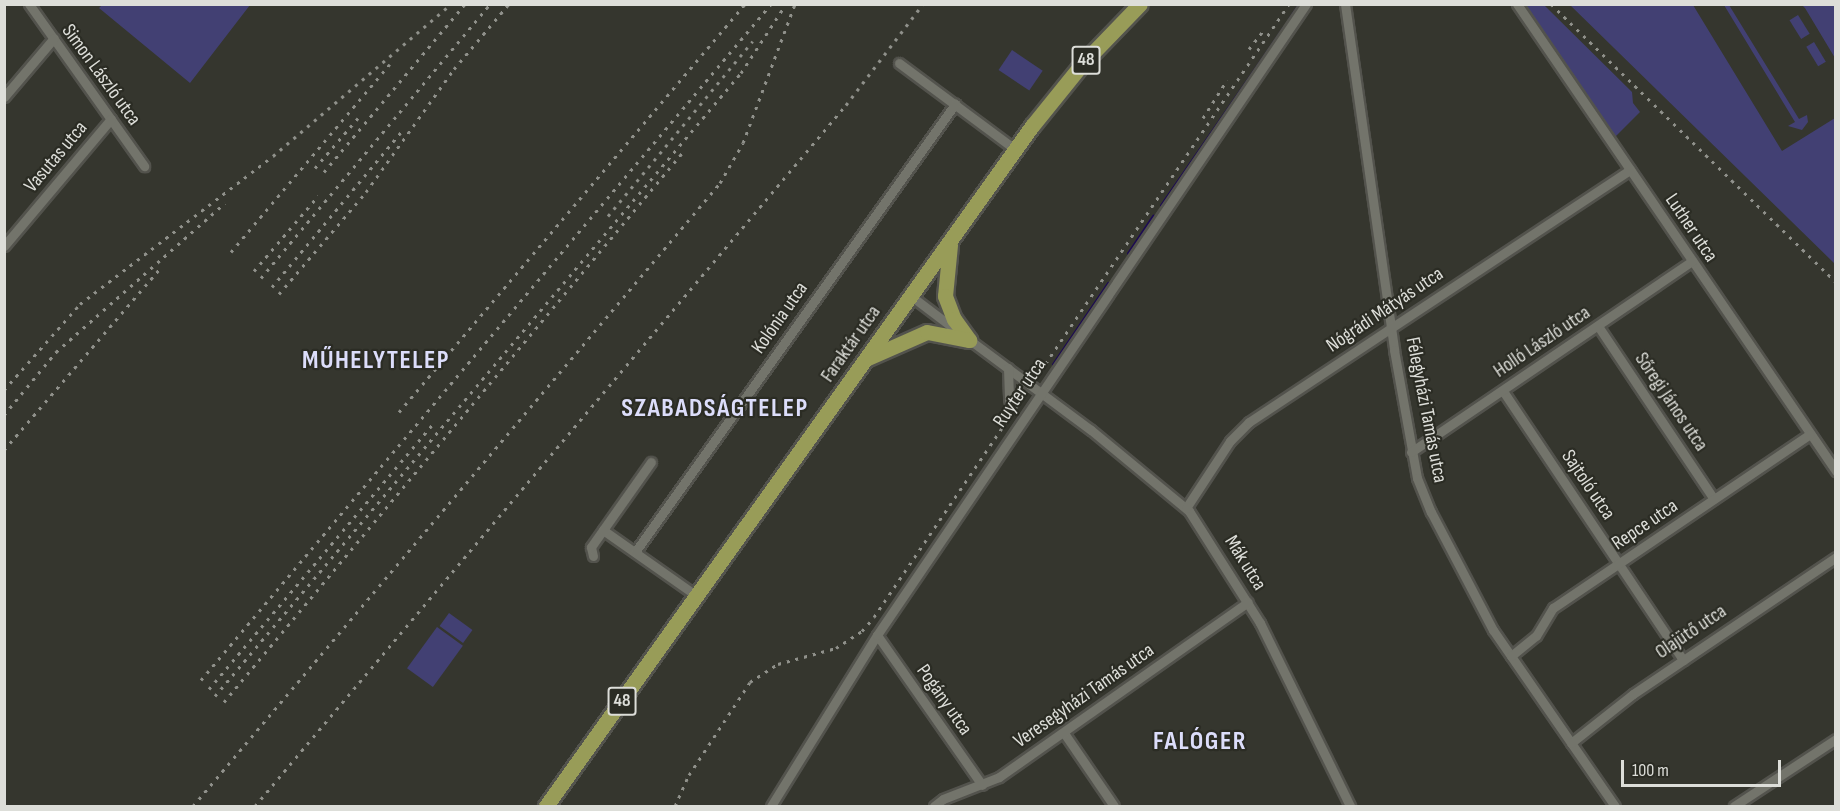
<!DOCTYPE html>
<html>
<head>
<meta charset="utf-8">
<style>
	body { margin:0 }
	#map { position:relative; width:1840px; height:811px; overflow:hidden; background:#35362e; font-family:"Sofia Sans Condensed",sans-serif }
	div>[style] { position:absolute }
	.green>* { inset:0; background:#424073; transform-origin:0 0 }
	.stream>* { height:3px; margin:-1.5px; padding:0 1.5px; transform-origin:1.5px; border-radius:1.5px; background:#1c0a53 }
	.roads { filter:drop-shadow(2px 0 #53534d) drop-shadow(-2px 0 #53534d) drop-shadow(0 2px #53534d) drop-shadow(0 -2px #53534d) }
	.minor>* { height:9px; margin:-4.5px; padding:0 4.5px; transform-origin:4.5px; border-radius:4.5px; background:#73746b }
	.primary>* { height:15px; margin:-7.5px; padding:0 7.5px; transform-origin:7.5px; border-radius:7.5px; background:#989c58 }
	.rail>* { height:3px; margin-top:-1.5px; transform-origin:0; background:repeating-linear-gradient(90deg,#90918b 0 3px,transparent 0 9px) }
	span { translate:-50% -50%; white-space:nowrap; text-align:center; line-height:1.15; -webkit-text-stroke:4.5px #2b2c24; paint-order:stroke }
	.shield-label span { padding:2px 4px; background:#2b2c24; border:2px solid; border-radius:4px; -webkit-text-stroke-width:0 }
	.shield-label { font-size:18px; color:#ddded9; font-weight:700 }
	.street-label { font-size:20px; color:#ddded9 }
	.district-label { font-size:26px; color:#dcddfa; font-weight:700; letter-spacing:1.5px }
	.frame { position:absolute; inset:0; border:6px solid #ddded9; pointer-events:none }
	.scale { position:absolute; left:1621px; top:760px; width:160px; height:27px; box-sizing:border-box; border:3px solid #ddded9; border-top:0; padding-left:8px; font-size:18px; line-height:21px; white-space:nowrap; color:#ddded9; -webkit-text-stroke:4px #2b2c24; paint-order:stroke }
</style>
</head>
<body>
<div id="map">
	<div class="green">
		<i style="clip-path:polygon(102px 5px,102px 4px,250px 5px,190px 83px,99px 8px)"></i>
		<i style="clip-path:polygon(1523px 5px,1544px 5px,1632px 92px,1633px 103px,1640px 112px,1614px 138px)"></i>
		<i style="clip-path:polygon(1570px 5px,1693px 5px,1782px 151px,1835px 118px,1835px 264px)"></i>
		<i style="clip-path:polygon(1724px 5px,1729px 5px,1799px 119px,1807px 115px,1808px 122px,1802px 130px,1788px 126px,1795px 122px)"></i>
		<i style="clip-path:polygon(1802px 5px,1835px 5px,1835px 58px,1805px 8px)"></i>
		<i style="left:1798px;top:15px;width:22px;height:10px;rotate:58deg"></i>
		<i style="left:1814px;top:42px;width:23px;height:9px;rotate:59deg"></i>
		<i style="left:1012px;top:50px;width:37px;height:24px;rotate:34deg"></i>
		<i style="left:449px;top:613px;width:29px;height:16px;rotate:36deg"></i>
		<i style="left:437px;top:627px;width:32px;height:51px;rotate:36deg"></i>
	</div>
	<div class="stream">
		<i style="left:1289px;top:19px;width:18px;rotate:-56deg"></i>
		<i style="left:1161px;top:205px;width:216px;rotate:-55.4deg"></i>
		<i style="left:1128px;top:253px;width:45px;rotate:-56deg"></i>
		<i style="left:1053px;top:364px;width:98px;rotate:-55.8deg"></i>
	</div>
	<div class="roads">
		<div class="minor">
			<i style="left:29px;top:4px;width:199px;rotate:54.6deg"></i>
			<i style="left:1345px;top:4px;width:349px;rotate:81.9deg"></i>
			<i style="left:1394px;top:350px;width:130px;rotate:79.8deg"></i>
			<i style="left:1417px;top:478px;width:37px;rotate:68deg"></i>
			<i style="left:1431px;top:512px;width:133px;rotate:62.3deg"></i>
			<i style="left:1493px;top:630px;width:214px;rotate:55.3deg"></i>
			<i style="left:1517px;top:4px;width:566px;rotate:55.66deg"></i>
			<i style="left:899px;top:63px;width:144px;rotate:36.6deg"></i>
			<i style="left:4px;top:97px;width:77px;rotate:-49.7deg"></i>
			<i style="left:4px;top:246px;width:166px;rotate:-49.9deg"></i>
			<i style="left:911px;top:296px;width:56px;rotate:37.1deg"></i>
			<i style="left:1598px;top:326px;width:208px;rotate:56.2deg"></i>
			<i style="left:967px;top:338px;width:154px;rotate:36.6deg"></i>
			<i style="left:1091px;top:430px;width:127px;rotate:39.6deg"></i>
			<i style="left:1189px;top:511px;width:133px;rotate:57.6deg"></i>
			<i style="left:1260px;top:623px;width:204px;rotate:63.8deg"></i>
			<i style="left:1008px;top:368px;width:32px;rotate:88deg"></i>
			<i style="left:1503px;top:391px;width:324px;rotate:56.2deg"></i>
			<i style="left:1411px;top:452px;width:340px;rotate:-34.2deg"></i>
			<i style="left:1186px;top:508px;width:80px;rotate:-56.7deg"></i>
			<i style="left:1230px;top:441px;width:27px;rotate:-45deg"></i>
			<i style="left:1249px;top:422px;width:457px;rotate:-33.5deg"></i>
			<i style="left:603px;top:530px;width:115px;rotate:35.1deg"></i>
			<i style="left:635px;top:552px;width:551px;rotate:-54.46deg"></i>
			<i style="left:593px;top:556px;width:9px;rotate:-103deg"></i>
			<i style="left:591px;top:547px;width:104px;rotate:-54.8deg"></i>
			<i style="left:877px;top:635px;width:183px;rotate:55deg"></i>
			<i style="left:1511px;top:656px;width:32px;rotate:-39deg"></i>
			<i style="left:1536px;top:636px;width:33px;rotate:-59deg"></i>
			<i style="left:1553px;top:608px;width:310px;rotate:-34.1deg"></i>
			<i style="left:1064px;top:733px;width:88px;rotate:55.6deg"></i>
			<i style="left:1571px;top:743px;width:79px;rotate:-38.3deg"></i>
			<i style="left:1633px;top:694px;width:245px;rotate:-34deg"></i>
			<i style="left:771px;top:806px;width:201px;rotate:-58.2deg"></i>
			<i style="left:877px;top:635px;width:763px;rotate:-55.79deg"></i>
			<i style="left:934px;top:806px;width:11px;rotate:-38deg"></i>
			<i style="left:943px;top:799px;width:60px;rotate:-21.4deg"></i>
			<i style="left:999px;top:777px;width:304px;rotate:-35.1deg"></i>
			<i style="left:1734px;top:806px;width:122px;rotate:-33.3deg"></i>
		</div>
		<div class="primary">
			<i style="left:950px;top:245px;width:51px;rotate:95.6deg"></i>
			<i style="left:945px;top:296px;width:25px;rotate:69deg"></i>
			<i style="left:954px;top:319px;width:26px;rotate:54deg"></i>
			<i style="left:868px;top:358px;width:64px;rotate:-23.8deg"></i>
			<i style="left:927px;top:332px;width:43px;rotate:10.8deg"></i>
			<i style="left:546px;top:806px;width:836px;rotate:-54.45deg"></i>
			<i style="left:1032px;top:126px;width:80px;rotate:-51.1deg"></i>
			<i style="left:1082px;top:64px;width:83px;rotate:-46deg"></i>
		</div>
	</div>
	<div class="rail">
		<i style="left:1551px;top:4px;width:398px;rotate:44.3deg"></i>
		<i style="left:1249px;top:49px;width:23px;rotate:-52deg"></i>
		<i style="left:1203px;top:118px;width:45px;rotate:-57.7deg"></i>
		<i style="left:315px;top:168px;width:66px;rotate:-49.3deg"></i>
		<i style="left:324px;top:172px;width:219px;rotate:-50deg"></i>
		<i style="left:608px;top:216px;width:227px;rotate:-50.4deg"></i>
		<i style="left:231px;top:252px;width:246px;rotate:-49.8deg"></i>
		<i style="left:254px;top:271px;width:99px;rotate:-49.5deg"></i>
		<i style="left:261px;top:278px;width:357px;rotate:-50.1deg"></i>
		<i style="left:272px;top:287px;width:204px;rotate:-50.2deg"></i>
		<i style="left:279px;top:294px;width:134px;rotate:-49.5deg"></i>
		<i style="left:366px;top:192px;width:151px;rotate:-54.4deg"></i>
		<i style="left:454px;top:69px;width:85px;rotate:-49.8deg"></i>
		<i style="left:4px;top:390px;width:115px;rotate:-48.5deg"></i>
		<i style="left:80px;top:304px;width:243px;rotate:-37.5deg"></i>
		<i style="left:273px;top:156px;width:234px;rotate:-40.5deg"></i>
		<i style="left:399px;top:412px;width:535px;rotate:-49.7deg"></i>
		<i style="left:4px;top:415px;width:82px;rotate:-50.5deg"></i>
		<i style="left:56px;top:352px;width:225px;rotate:-41.4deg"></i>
		<i style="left:4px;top:450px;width:238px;rotate:-49.3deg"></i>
		<i style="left:201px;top:680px;width:884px;rotate:-49.86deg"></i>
		<i style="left:209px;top:689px;width:346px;rotate:-49.8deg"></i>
		<i style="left:215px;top:696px;width:815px;rotate:-49.83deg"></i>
		<i style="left:741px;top:73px;width:82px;rotate:-56.9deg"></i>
		<i style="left:224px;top:702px;width:716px;rotate:-50.15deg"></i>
		<i style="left:193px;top:806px;width:816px;rotate:-49.77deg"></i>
		<i style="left:720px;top:183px;width:46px;rotate:-60.1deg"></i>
		<i style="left:743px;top:143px;width:148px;rotate:-69.5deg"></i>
		<i style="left:255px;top:806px;width:917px;rotate:-49.87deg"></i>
		<i style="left:846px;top:105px;width:127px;rotate:-52.7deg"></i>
		<i style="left:675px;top:806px;width:34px;rotate:-66deg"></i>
		<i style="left:689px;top:775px;width:111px;rotate:-56.7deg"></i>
		<i style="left:750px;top:682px;width:33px;rotate:-33deg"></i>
		<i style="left:778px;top:664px;width:60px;rotate:-15.4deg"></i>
		<i style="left:836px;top:648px;width:31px;rotate:-33deg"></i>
		<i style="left:862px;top:631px;width:18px;rotate:-49deg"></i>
		<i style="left:874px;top:617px;width:740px;rotate:-55.9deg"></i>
	</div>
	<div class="shield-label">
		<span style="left:1086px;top:60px">48</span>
		<span style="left:622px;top:701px">48</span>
	</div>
	<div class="street-label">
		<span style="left:101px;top:75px;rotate:54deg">Simon László utca</span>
		<span style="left:56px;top:157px;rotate:-50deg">Vasutas utca</span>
		<span style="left:1691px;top:228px;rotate:56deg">Luther utca</span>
		<span style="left:1385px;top:310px;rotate:-34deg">Nógrádi Mátyás utca</span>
		<span style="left:780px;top:318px;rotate:-55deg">Kolónia utca</span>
		<span style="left:1542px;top:342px;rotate:-34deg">Holló László utca</span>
		<span style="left:851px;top:344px;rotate:-55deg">Faraktár utca</span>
		<span style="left:1020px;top:393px;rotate:-56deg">Ruyter utca</span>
		<span style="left:1671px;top:402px;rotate:56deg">Sőregi János utca</span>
		<span style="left:1426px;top:410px;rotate:79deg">Félegyházi Tamás utca</span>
		<span style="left:1588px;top:485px;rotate:56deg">Sajtoló utca</span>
		<span style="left:1645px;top:525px;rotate:-34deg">Repce utca</span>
		<span style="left:1245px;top:563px;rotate:58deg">Mák utca</span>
		<span style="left:1691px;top:632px;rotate:-34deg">Olajütő utca</span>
		<span style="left:1084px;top:696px;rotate:-35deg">Veresegyházi Tamás utca</span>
		<span style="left:944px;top:700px;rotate:55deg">Pogány utca</span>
	</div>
	<div class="district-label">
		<span style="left:376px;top:361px">MŰHELYTELEP</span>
		<span style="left:715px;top:409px">SZABADSÁGTELEP</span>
		<span style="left:1200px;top:742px">FALÓGER</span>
	</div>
	<div class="frame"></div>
	<div class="scale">100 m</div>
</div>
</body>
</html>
